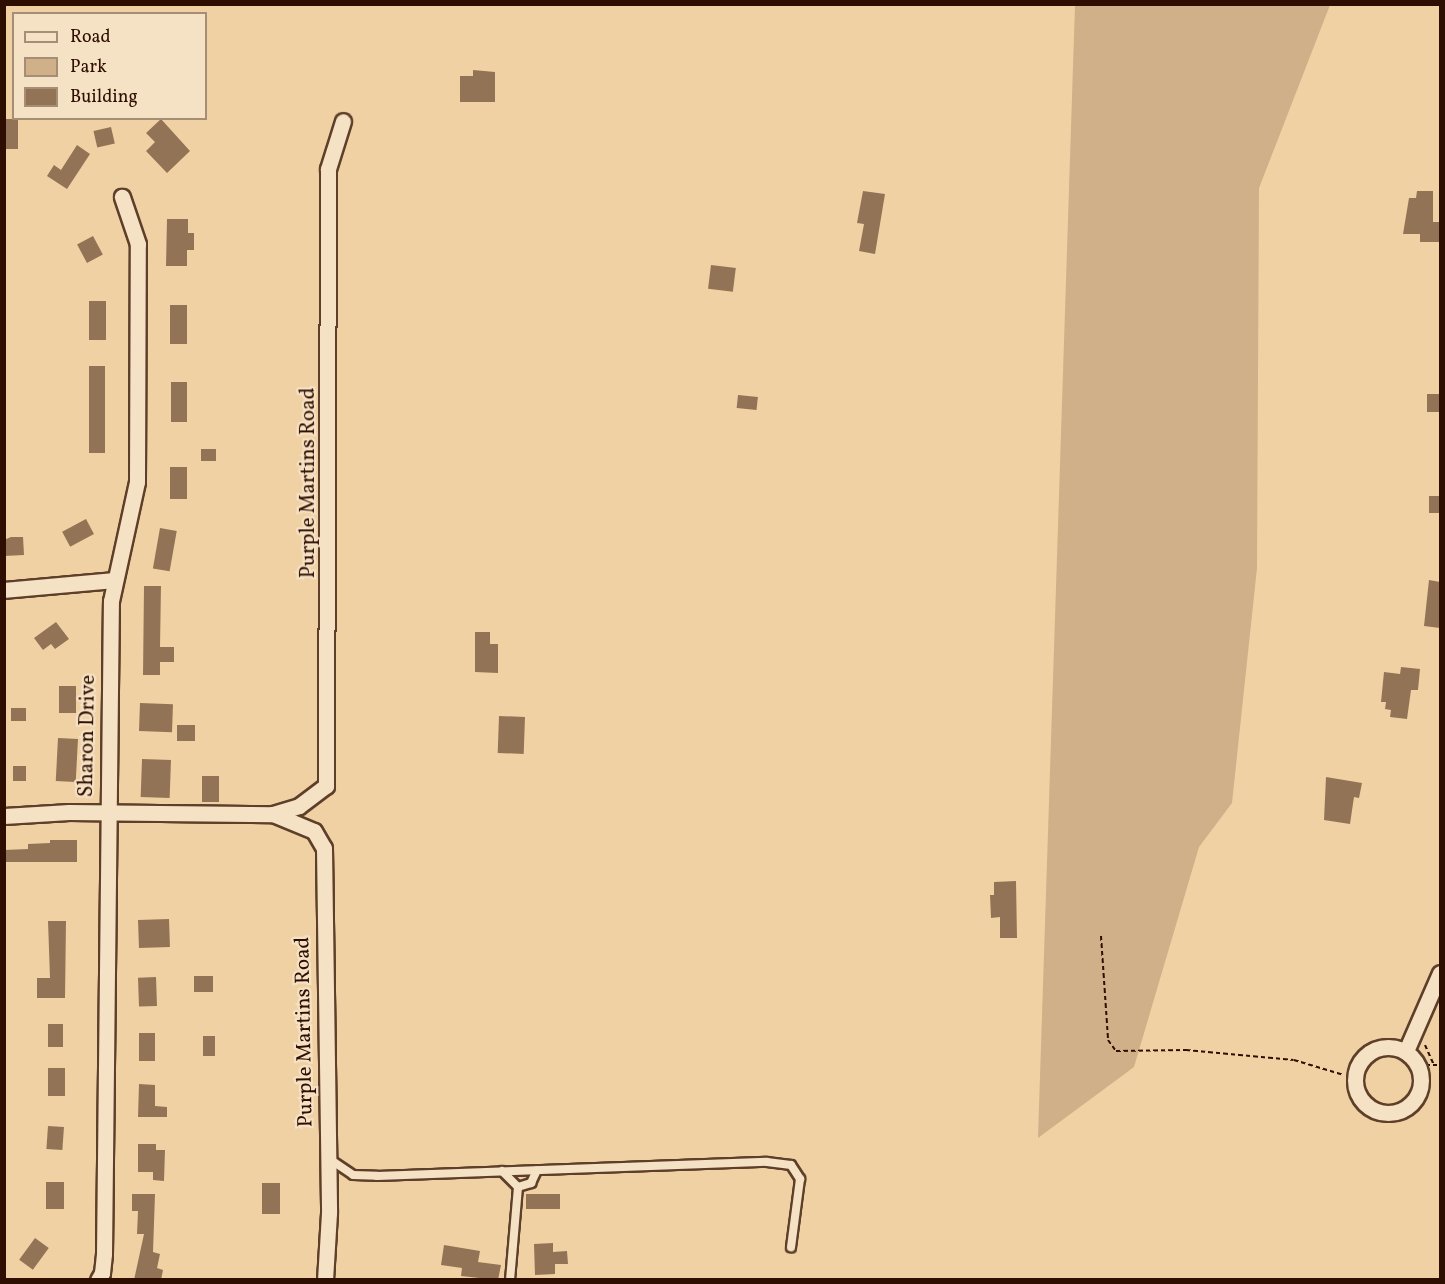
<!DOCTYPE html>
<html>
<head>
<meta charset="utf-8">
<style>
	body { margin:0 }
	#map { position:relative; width:1445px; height:1284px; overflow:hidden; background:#f0d1a4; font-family:Vollkorn,serif }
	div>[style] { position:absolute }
	.green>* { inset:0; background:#cfb088 }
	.building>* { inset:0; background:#937355; transform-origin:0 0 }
	.path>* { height:2px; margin-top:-1px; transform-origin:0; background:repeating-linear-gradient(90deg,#2e0e00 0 4.5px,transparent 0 7.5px) }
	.roads { filter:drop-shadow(2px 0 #5e3f29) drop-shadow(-2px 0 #5e3f29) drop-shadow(0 2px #5e3f29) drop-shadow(0 -2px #5e3f29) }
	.lane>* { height:8px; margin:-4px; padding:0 4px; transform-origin:4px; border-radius:4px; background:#f5e1c4 }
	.street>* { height:15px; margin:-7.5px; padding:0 7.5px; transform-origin:7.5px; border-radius:7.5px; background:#f5e1c4 }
	.street>.ring { margin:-7.5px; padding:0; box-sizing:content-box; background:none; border:15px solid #f5e1c4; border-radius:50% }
	span { translate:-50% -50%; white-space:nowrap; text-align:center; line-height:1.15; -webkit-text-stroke:4.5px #f5e1c4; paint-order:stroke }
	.street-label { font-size:21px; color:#2e0e00 }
	.frame { position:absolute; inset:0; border:6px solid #2e0e00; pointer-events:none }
	.legend { position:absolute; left:12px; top:12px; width:195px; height:108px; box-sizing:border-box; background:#f5e1c4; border:2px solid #a58d76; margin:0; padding:8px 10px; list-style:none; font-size:18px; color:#2e0e00 }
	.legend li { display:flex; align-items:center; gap:12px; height:30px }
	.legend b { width:30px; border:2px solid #a58d76 }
</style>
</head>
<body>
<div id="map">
	<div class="green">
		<i style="clip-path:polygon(1075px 5px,1330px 5px,1259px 188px,1257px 568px,1232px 803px,1199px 847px,1134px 1067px,1038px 1138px)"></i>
	</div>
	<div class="building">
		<i style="clip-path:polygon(473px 70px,495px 72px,495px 102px,460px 102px,460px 76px,473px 76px)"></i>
		<i style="left:4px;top:119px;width:14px;height:30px"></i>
		<i style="clip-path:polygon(161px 119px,190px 151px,167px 173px,146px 151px,155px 142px,146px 133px)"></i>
		<i style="left:111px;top:127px;width:17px;height:18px;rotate:77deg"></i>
		<i style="clip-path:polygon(77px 145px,90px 154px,67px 189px,47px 176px,54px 165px,61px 170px)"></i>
		<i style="clip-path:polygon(863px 191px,885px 194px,875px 254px,859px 251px,864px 224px,857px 223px)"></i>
		<i style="clip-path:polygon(1417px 191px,1433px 191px,1433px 222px,1439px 222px,1439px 242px,1420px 242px,1420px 234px,1403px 234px,1409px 198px,1416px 198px)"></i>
		<i style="clip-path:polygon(167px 219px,188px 219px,188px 233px,194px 233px,194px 250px,187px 250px,187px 266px,166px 266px)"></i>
		<i style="left:93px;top:236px;width:21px;height:18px;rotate:62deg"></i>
		<i style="left:711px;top:265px;width:25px;height:24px;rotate:7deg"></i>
		<i style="left:89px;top:301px;width:17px;height:39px"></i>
		<i style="left:170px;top:305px;width:17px;height:39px"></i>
		<i style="left:89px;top:366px;width:16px;height:87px"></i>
		<i style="left:171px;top:382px;width:16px;height:40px"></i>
		<i style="left:1427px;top:394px;width:13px;height:18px"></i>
		<i style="left:738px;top:395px;width:20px;height:13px;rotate:6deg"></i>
		<i style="left:201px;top:449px;width:15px;height:12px"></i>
		<i style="left:170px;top:467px;width:17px;height:32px"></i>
		<i style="left:1429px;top:496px;width:11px;height:17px"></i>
		<i style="left:86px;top:519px;width:17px;height:27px;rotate:62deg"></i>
		<i style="left:160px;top:528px;width:17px;height:41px;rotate:10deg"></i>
		<i style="clip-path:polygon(11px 537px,23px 537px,24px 555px,4px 556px,4px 540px)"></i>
		<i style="clip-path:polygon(1429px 580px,1440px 582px,1440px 628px,1424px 626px)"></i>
		<i style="clip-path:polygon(144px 586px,161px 586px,160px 647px,174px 647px,174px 662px,160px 662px,160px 675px,143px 675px)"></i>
		<i style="clip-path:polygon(56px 622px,69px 639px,55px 649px,51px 644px,43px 650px,34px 638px)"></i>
		<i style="clip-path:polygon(475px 632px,490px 632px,490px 644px,498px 644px,498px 673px,475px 672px)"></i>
		<i style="clip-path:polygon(1401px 667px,1420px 669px,1418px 690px,1411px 690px,1407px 719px,1390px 717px,1391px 710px,1385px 709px,1386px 702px,1381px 702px,1384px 672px,1400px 674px)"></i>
		<i style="left:59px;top:686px;width:17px;height:27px"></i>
		<i style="left:140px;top:703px;width:33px;height:28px;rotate:2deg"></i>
		<i style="left:26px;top:708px;width:13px;height:15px;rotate:90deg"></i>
		<i style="left:499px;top:716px;width:26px;height:37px;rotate:2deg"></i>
		<i style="left:177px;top:725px;width:18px;height:16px"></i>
		<i style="left:58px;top:738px;width:20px;height:43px;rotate:3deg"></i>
		<i style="left:142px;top:759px;width:29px;height:38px;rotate:2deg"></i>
		<i style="left:13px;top:766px;width:13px;height:15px"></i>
		<i style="left:202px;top:776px;width:17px;height:26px"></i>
		<i style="clip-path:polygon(1326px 777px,1362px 783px,1359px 798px,1354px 797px,1350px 824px,1324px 820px)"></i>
		<i style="clip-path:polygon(50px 840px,77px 840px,77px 862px,4px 862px,4px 850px,28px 849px,28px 844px,50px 843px)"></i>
		<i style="clip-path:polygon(1016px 881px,1017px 938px,1000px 938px,1000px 917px,991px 918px,990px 895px,994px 895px,994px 882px)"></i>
		<i style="left:169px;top:919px;width:28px;height:31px;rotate:88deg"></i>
		<i style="clip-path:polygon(48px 921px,66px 921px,65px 998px,37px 998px,37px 978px,50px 978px)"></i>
		<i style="left:194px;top:976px;width:19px;height:16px"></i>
		<i style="left:156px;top:977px;width:29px;height:18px;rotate:88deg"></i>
		<i style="left:48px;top:1024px;width:15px;height:23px"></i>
		<i style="left:139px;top:1033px;width:16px;height:28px"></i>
		<i style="left:203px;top:1036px;width:12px;height:20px"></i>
		<i style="left:48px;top:1068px;width:17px;height:28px"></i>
		<i style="clip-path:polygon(139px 1084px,155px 1085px,155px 1106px,167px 1107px,167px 1117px,138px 1117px)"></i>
		<i style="left:48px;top:1126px;width:16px;height:23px;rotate:4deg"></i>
		<i style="clip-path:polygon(138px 1144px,156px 1144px,156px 1150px,165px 1150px,164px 1181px,153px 1180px,153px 1172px,138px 1172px)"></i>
		<i style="left:46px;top:1182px;width:18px;height:27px"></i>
		<i style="left:262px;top:1183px;width:18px;height:31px"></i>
		<i style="clip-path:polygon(132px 1194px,155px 1194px,153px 1252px,160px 1254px,157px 1268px,163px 1270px,161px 1280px,134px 1280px,144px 1234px,137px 1234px,138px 1211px,132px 1211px)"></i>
		<i style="left:526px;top:1194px;width:34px;height:15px"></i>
		<i style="left:35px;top:1238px;width:17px;height:27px;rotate:36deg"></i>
		<i style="clip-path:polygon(553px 1243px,553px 1252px,567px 1251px,568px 1264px,555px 1264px,555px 1274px,535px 1275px,534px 1244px)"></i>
		<i style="clip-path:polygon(444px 1245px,480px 1251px,478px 1262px,501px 1265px,498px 1280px,461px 1276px,462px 1268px,441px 1265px)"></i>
	</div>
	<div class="path">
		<i style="left:1101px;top:936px;width:104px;rotate:86.1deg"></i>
		<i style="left:1108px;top:1040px;width:14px;rotate:54deg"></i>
		<i style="left:1116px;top:1051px;width:70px;rotate:-0.8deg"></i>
		<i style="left:1186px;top:1050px;width:108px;rotate:5.3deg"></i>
		<i style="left:1294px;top:1060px;width:52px;rotate:16.7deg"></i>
		<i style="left:1425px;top:1045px;width:20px;rotate:66deg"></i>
		<i style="left:1418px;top:1065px;width:22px"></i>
	</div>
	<div class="roads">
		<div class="lane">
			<i style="left:328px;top:1158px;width:30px;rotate:34deg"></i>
			<i style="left:353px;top:1175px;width:24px;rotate:2deg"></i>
			<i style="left:377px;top:1176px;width:390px;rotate:-2.1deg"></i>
			<i style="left:767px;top:1162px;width:24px;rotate:7deg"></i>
			<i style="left:791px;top:1165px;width:17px;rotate:57deg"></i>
			<i style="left:800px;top:1179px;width:69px;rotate:97.5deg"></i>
			<i style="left:502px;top:1171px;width:23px;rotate:45deg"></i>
			<i style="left:518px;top:1187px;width:93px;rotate:94.9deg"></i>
			<i style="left:518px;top:1187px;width:14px;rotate:-17deg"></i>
			<i style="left:531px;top:1183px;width:14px;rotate:-65deg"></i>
		</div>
		<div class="street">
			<i style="left:4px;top:590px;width:109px;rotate:-5.2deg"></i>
			<i style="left:273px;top:814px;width:44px;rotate:22.5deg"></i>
			<i style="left:314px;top:831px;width:20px;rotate:60deg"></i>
			<i style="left:324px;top:848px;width:365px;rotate:89.2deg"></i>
			<i style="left:329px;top:1213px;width:67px;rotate:93.4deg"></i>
			<i style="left:4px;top:816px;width:65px;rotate:-3.5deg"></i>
			<i style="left:69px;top:812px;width:204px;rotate:0.6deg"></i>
			<i style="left:273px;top:814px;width:27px;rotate:-17deg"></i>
			<i style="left:299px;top:806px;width:34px;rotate:-37deg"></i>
			<i style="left:326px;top:786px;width:617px;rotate:-89.81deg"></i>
			<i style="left:328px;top:169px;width:50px;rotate:-72.6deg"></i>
			<i class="ring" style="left:1355px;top:1047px;width:51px;height:51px"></i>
			<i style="left:1406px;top:1051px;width:85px;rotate:-66.4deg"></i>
			<i style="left:98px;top:1280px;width:8px;rotate:-60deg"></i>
			<i style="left:102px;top:1273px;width:19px;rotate:-84deg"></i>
			<i style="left:104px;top:1254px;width:653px;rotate:-89.39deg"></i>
			<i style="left:111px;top:601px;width:122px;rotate:-77.7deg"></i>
			<i style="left:137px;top:482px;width:238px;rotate:-89.8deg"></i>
			<i style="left:138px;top:244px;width:50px;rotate:-108.8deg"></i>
		</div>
	</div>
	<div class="street-label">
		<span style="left:309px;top:483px;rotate:-90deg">Purple Martins Road</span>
		<span style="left:88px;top:736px;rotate:-89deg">Sharon Drive</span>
		<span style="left:305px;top:1032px;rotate:-91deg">Purple Martins Road</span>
	</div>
	<div class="frame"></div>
	<ul class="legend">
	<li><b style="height:8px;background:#f5e1c4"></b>Road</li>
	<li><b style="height:16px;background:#cfb088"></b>Park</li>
	<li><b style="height:16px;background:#937355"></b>Building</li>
	</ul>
</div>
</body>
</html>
